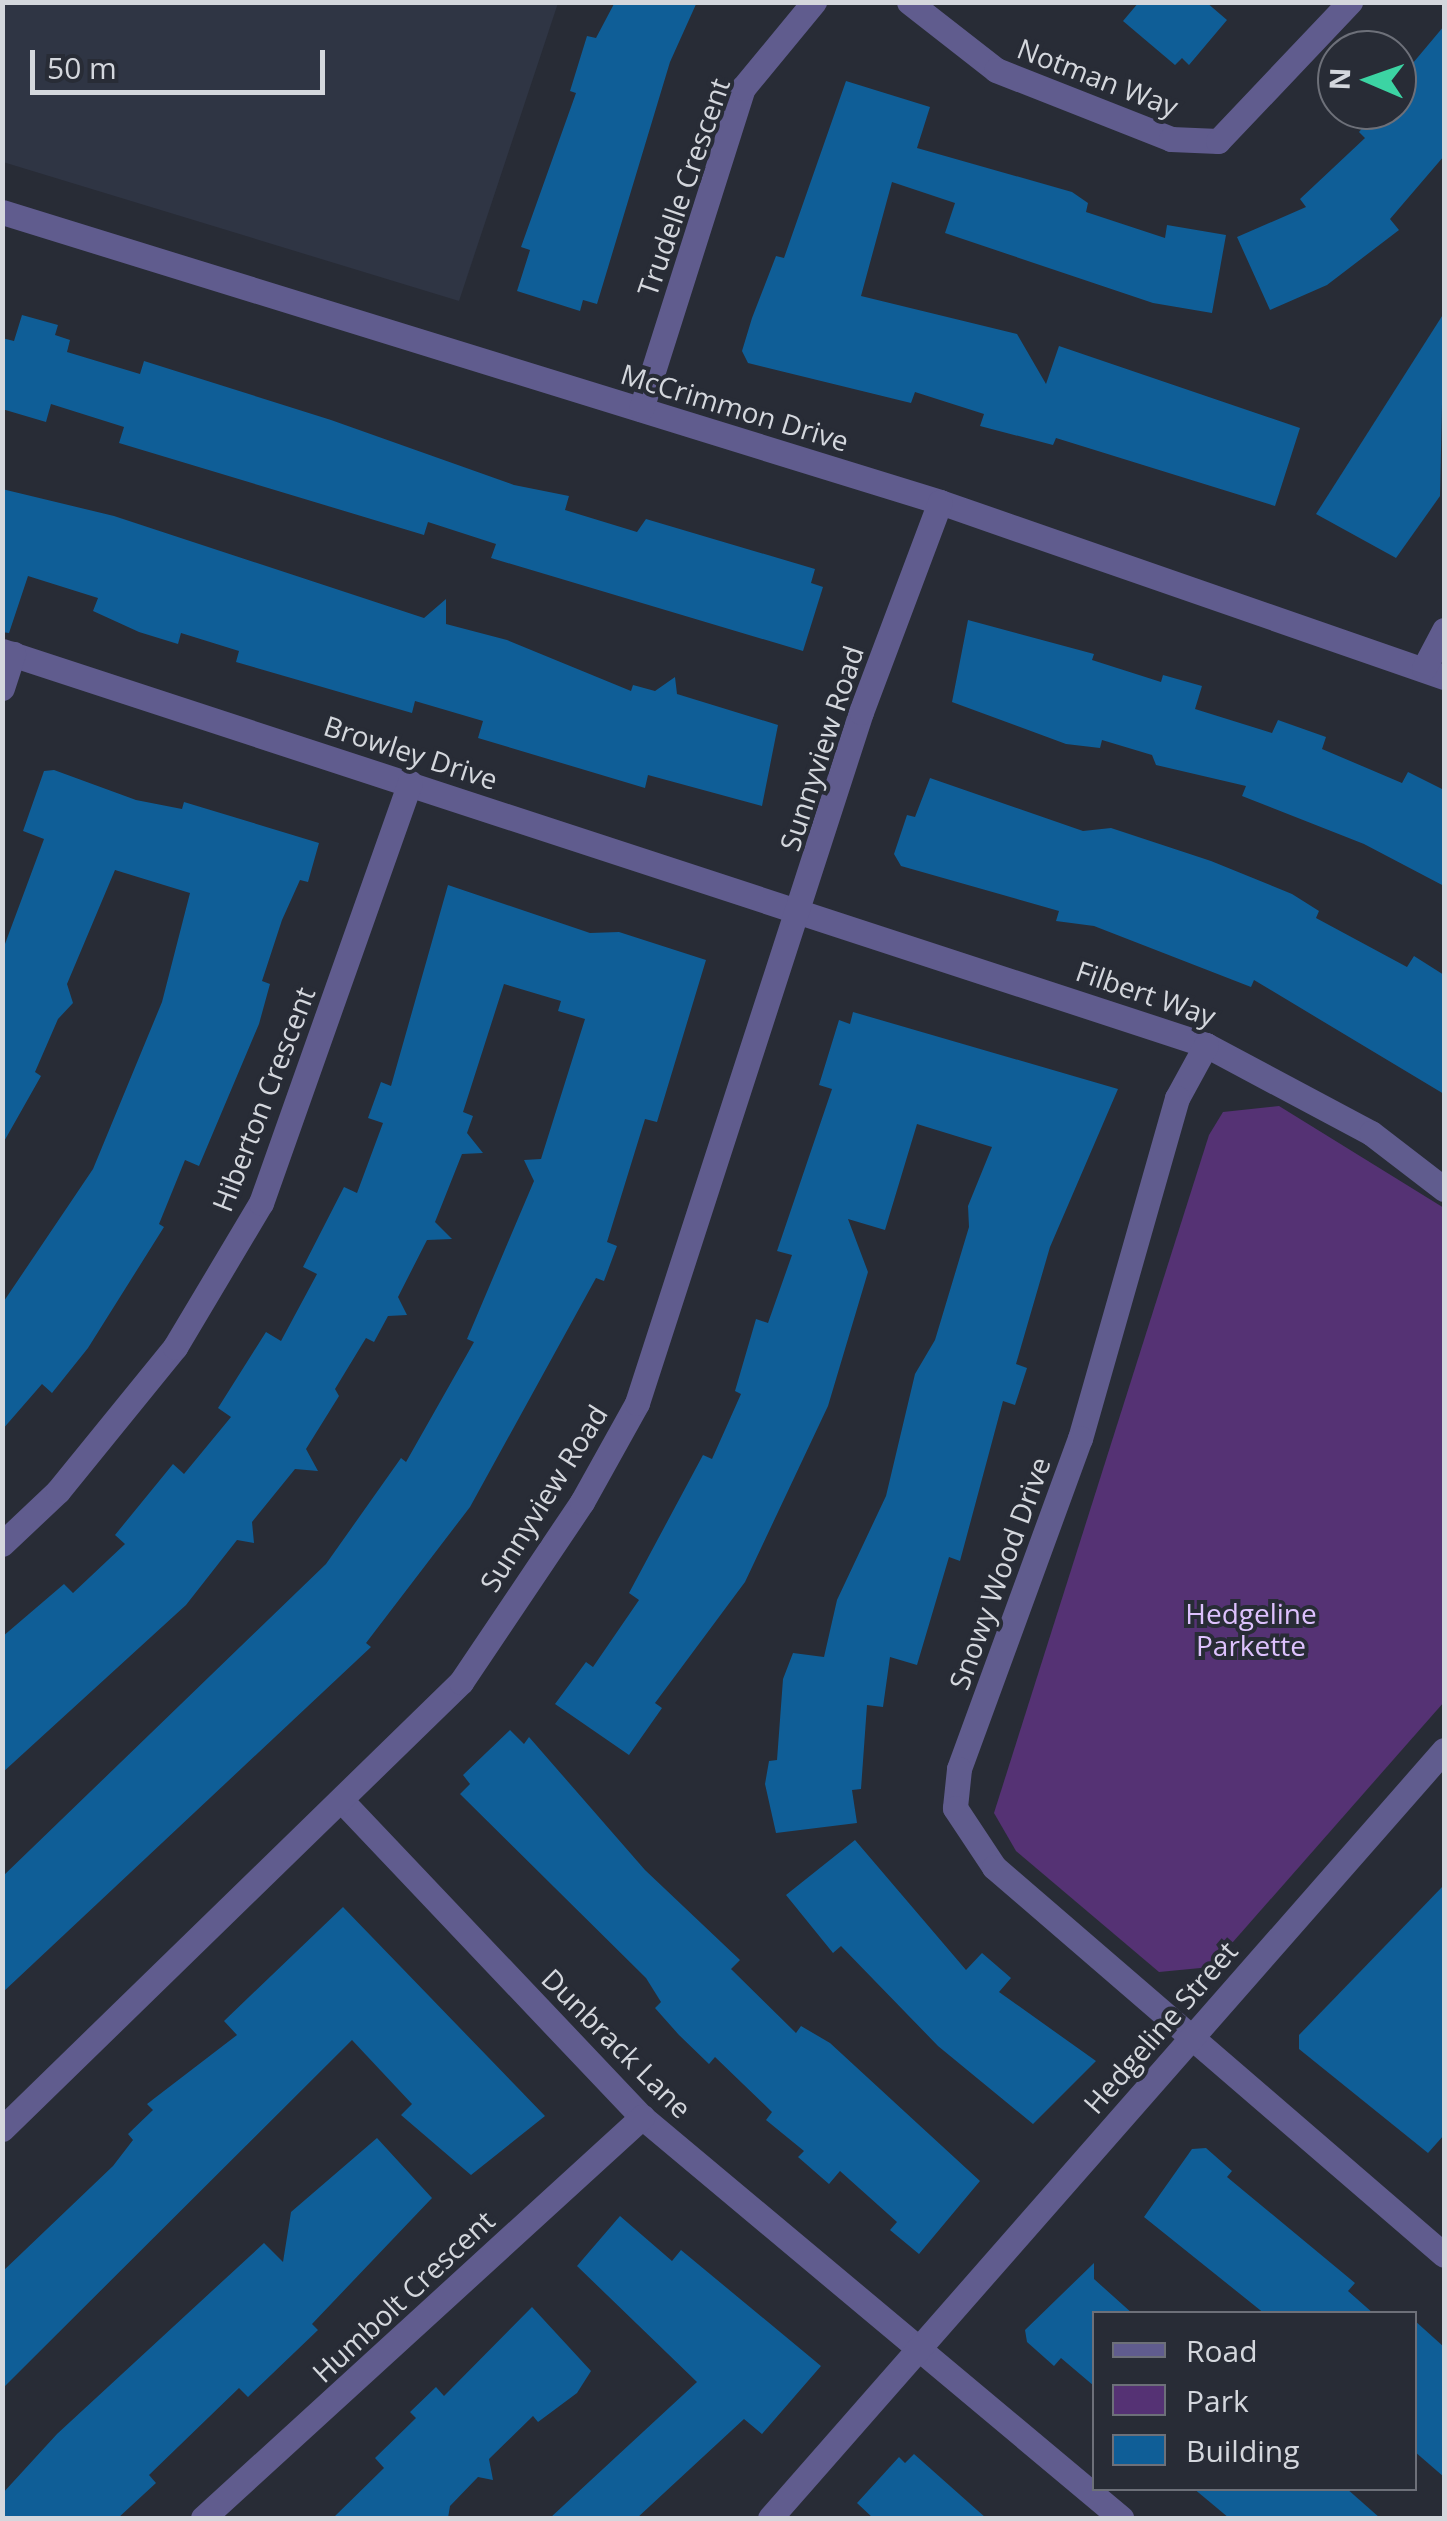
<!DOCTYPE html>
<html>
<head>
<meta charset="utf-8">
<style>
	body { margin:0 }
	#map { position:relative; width:1447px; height:2521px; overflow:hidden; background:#282c36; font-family:"Open Sans",sans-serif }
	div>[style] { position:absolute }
	.built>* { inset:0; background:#2f3544 }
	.green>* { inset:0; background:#553274 }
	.building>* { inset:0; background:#0f5e97 }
	.minor>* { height:25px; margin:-12.5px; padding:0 12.5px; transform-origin:12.5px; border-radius:12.5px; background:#605c8e }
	span { translate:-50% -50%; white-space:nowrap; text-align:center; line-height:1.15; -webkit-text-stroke:8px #282c36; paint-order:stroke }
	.street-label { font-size:28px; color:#d4d7dd }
	.park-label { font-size:28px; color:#ddc1fd }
	.frame { position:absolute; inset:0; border:5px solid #d4d7dd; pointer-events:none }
	.legend { position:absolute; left:1092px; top:2311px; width:325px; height:180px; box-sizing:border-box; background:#282c36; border:2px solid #6d7079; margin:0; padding:12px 18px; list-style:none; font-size:30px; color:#d4d7dd }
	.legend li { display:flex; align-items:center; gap:20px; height:50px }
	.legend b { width:50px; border:2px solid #6d7079 }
	.north { position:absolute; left:1317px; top:30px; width:100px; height:100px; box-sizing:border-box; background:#282c36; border:2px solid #6d7079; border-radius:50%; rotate:272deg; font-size:28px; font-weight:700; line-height:40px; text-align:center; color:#d4d7dd }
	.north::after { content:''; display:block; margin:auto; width:35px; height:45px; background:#3cd4a3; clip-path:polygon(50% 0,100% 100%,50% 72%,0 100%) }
	.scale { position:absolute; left:30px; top:50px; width:295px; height:45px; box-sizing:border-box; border:5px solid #d4d7dd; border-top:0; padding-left:12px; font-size:30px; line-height:35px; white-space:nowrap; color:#d4d7dd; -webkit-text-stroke:8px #282c36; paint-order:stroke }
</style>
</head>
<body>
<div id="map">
	<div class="built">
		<i style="clip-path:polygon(3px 2px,558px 2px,558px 3px,459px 301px,3px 162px)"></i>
	</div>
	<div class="green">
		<i style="clip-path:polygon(1279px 1106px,1444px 1208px,1444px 1702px,1211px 1967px,1159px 1972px,1016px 1851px,994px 1813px,1209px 1135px,1223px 1112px)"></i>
	</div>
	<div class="building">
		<i style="clip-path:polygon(615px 2px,697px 2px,670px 62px,597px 304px,583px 300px,580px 311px,517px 291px,530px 250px,521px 247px,576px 93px,570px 91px,587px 36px,596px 38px)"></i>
		<i style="clip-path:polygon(1139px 2px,1206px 2px,1227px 20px,1189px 65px,1182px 58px,1175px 65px,1123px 21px)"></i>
		<i style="clip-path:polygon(1444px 26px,1444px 156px,1390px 219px,1399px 230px,1327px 285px,1270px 310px,1237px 237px,1306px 207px,1300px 199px,1365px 138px,1359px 132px,1378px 110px,1397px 110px,1397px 82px)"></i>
		<i style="clip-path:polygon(846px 81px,930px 107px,917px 148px,1072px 192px,1088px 203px,1086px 212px,1165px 238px,1167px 225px,1226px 235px,1212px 313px,1153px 303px,945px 233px,955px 203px,892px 182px,861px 296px,1017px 334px,1046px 384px,1059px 346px,1300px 428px,1275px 506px,1056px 438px,1053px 445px,980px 426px,984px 414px,915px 392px,911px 403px,748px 363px,742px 351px,752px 318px,776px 256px,784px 258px)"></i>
		<i style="clip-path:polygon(1444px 313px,1440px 496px,1396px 558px,1316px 514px)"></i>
		<i style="clip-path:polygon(22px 315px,58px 325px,55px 335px,70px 340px,67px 352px,140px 374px,144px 361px,331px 420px,514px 485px,569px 496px,565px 510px,637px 532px,646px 519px,815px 569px,811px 583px,823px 587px,803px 651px,491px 558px,496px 544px,428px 522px,424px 535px,119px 443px,124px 427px,51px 404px,46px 422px,2px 409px,2px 338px,14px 341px)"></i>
		<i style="clip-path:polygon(2px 489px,114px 516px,424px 618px,446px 599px,446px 624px,507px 640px,631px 691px,633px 685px,655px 691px,675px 677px,677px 694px,778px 725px,762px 806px,648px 775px,645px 788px,478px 738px,483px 721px,415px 701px,412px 713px,236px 662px,239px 651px,181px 633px,178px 644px,139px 632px,93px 611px,98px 598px,28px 576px,9px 633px,2px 632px)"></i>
		<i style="clip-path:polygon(968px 620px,1094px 654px,1092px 660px,1161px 682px,1163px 675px,1202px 686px,1195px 709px,1272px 733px,1278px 720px,1326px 737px,1322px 749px,1402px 783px,1408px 772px,1444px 790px,1444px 886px,1364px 844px,1242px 796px,1246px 786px,1156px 765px,1152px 755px,1102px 740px,1100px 748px,1066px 744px,952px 702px)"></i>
		<i style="clip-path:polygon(54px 770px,136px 800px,182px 809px,184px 802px,319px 843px,308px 882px,300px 880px,282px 920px,262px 981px,270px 984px,259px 1024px,199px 1166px,185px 1160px,159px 1224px,164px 1227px,88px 1348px,52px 1393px,42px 1384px,2px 1430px,2px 1304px,93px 1169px,162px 1002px,190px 893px,115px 870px,67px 984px,73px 1003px,58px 1019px,35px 1072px,41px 1076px,2px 1145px,2px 952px,44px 839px,23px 831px,44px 771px)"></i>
		<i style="clip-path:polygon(930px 778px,1083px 831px,1111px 828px,1211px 861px,1292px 894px,1319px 911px,1316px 918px,1407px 967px,1414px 956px,1444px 975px,1444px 1094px,1254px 980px,1251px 987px,1094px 926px,1056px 921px,1059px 911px,901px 866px,894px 854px,907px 815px,915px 817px)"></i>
		<i style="clip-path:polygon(448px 885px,590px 933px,619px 932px,706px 960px,657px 1122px,645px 1119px,607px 1242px,617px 1246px,604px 1281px,596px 1278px,470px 1507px,366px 1643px,371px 1647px,2px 1993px,2px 1877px,326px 1564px,401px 1458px,406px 1462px,474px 1342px,467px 1339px,534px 1181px,524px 1160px,541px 1159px,585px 1019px,558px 1011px,561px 1001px,504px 984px,463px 1112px,473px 1116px,467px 1133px,483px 1153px,462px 1154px,435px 1222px,452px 1239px,427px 1240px,398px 1297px,407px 1315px,388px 1316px,374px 1342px,366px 1338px,335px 1389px,339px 1396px,306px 1449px,318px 1471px,295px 1469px,252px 1522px,254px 1543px,237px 1540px,186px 1605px,2px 1773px,2px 1637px,64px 1584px,73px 1593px,125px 1544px,115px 1535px,173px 1464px,184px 1474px,231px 1417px,218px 1408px,266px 1332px,281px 1341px,317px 1274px,303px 1267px,344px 1187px,357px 1193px,383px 1123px,368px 1118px,381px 1082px,391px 1086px)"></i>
		<i style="clip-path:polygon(853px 1012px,1118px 1089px,1050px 1247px,1016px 1364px,1027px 1368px,1015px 1405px,1003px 1401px,960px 1561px,949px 1557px,917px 1665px,890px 1657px,883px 1707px,867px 1705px,861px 1789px,852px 1790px,857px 1823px,776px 1833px,765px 1784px,769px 1761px,777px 1760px,783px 1679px,793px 1653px,824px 1657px,837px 1600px,886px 1496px,915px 1374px,935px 1340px,969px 1227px,968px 1206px,992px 1147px,917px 1124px,885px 1230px,848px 1219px,868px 1272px,828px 1406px,745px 1582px,655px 1703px,662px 1708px,629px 1755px,555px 1704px,586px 1662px,593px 1667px,639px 1600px,629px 1593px,703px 1455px,712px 1459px,741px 1394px,735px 1391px,756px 1319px,768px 1323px,792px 1255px,777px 1251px,832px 1089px,819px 1085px,839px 1020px,850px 1024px)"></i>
		<i style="clip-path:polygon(510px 1730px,524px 1744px,529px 1737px,645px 1870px,740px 1960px,731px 1969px,796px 2033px,801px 2026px,830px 2043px,980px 2181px,919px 2254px,890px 2230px,897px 2222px,840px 2171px,829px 2184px,798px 2157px,804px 2151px,766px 2120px,772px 2112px,715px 2057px,709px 2064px,679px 2035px,655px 2008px,661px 2002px,646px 1978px,460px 1794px,470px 1784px,463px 1775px)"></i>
		<i style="clip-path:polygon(855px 1840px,966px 1970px,982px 1953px,1011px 1978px,999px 1992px,1096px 2061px,1033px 2124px,938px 2046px,841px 1946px,833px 1953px,786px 1895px)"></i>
		<i style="clip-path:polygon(1444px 1885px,1444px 2135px,1428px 2153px,1299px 2049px,1299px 2035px)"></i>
		<i style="clip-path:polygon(343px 1907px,545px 2116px,471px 2175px,401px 2115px,412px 2104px,352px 2040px,2px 2389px,2px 2272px,113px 2166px,133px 2140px,128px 2134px,153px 2110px,147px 2104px,237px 2035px,224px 2021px)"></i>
		<i style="clip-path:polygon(377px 2138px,432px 2198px,312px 2324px,318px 2330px,248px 2397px,239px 2388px,149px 2475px,156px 2483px,118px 2518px,2px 2518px,2px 2494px,57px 2434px,264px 2243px,283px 2262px,291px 2212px)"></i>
		<i style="clip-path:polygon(1206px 2148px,1232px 2171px,1227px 2177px,1355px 2283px,1348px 2291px,1374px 2314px,1265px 2314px,1144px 2217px,1192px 2149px)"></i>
		<i style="clip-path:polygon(620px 2216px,672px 2261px,681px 2250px,821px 2366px,762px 2434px,744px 2419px,637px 2518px,550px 2518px,697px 2382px,577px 2266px)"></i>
		<i style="clip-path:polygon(1094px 2263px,1094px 2279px,1133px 2314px,1094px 2314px,1094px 2386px,1061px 2358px,1054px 2366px,1027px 2342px,1025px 2330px)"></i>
		<i style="clip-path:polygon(532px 2307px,591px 2371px,577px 2393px,538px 2422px,533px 2416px,489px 2459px,493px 2480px,478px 2477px,450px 2506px,448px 2518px,333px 2518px,384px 2468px,375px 2458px,416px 2418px,410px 2412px,436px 2387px,444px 2396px)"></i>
		<i style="clip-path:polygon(1414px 2320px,1444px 2347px,1444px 2477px,1414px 2451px)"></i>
		<i style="clip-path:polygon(914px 2454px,986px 2518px,873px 2518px,857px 2503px,899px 2457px,905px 2463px)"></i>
		<i style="clip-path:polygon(1193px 2488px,1346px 2488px,1380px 2518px,1229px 2518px)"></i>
	</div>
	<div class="minor">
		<i style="left:909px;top:2px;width:110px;rotate:38deg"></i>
		<i style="left:996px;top:70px;width:188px;rotate:21.5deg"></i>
		<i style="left:1171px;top:139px;width:47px;rotate:2.4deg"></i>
		<i style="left:1218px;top:141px;width:192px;rotate:-46.5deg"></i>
		<i style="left:2px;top:212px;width:982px;rotate:17.18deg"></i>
		<i style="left:940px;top:502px;width:534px;rotate:19.15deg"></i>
		<i style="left:641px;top:409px;width:337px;rotate:-72.4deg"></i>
		<i style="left:743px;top:88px;width:112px;rotate:-50.5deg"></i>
		<i style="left:2px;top:651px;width:1267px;rotate:18.12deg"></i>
		<i style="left:1206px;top:1045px;width:187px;rotate:28.1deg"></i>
		<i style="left:1371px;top:1133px;width:92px;rotate:37.5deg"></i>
		<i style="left:1424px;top:668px;width:43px;rotate:-62.2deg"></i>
		<i style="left:2px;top:688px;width:36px;rotate:-72deg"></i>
		<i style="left:1206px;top:1045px;width:60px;rotate:118.7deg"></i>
		<i style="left:1177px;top:1098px;width:354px;rotate:105.9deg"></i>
		<i style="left:1080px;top:1438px;width:352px;rotate:110.1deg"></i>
		<i style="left:959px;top:1769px;width:39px;rotate:96deg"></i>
		<i style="left:955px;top:1808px;width:71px;rotate:56.5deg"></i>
		<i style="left:994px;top:1867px;width:594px;rotate:40.77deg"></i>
		<i style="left:2px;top:1544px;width:77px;rotate:-43.4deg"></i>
		<i style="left:58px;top:1491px;width:186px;rotate:-50.9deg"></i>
		<i style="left:175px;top:1347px;width:168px;rotate:-59.2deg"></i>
		<i style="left:261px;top:1203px;width:446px;rotate:-70.5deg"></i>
		<i style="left:341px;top:1800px;width:437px;rotate:46.5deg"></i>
		<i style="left:642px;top:2117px;width:625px;rotate:39.93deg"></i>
		<i style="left:2px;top:2129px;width:641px;rotate:-44.24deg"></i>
		<i style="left:461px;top:1682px;width:217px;rotate:-56.1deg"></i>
		<i style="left:582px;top:1502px;width:113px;rotate:-60.9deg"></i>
		<i style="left:637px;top:1403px;width:726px;rotate:-72.04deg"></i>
		<i style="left:861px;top:712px;width:224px;rotate:-69.4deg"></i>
		<i style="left:203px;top:2518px;width:595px;rotate:-42.41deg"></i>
		<i style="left:770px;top:2518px;width:1022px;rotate:-48.73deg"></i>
	</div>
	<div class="street-label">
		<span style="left:1098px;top:77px;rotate:21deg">Notman Way</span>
		<span style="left:683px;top:187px;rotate:-71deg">Trudelle Crescent</span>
		<span style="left:735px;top:407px;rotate:17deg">McCrimmon Drive</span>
		<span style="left:821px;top:748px;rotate:-72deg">Sunnyview Road</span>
		<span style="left:411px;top:752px;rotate:18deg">Browley Drive</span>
		<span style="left:1146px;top:993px;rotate:19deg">Filbert Way</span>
		<span style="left:263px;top:1099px;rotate:-69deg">Hiberton Crescent</span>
		<span style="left:543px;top:1498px;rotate:-58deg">Sunnyview Road</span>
		<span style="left:999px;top:1573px;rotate:-70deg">Snowy Wood Drive</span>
		<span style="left:1160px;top:2027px;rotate:-49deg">Hedgeline Street</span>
		<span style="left:617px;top:2043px;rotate:45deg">Dunbrack Lane</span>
		<span style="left:403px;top:2296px;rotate:-43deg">Humbolt Crescent</span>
	</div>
	<div class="park-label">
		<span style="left:1251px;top:1629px">Hedgeline<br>Parkette</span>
	</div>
	<div class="frame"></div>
	<ul class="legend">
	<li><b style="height:12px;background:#605c8e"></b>Road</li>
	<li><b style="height:28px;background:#553274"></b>Park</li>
	<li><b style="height:28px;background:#0f5e97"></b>Building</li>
	</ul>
	<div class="north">N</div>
	<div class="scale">50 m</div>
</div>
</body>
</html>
